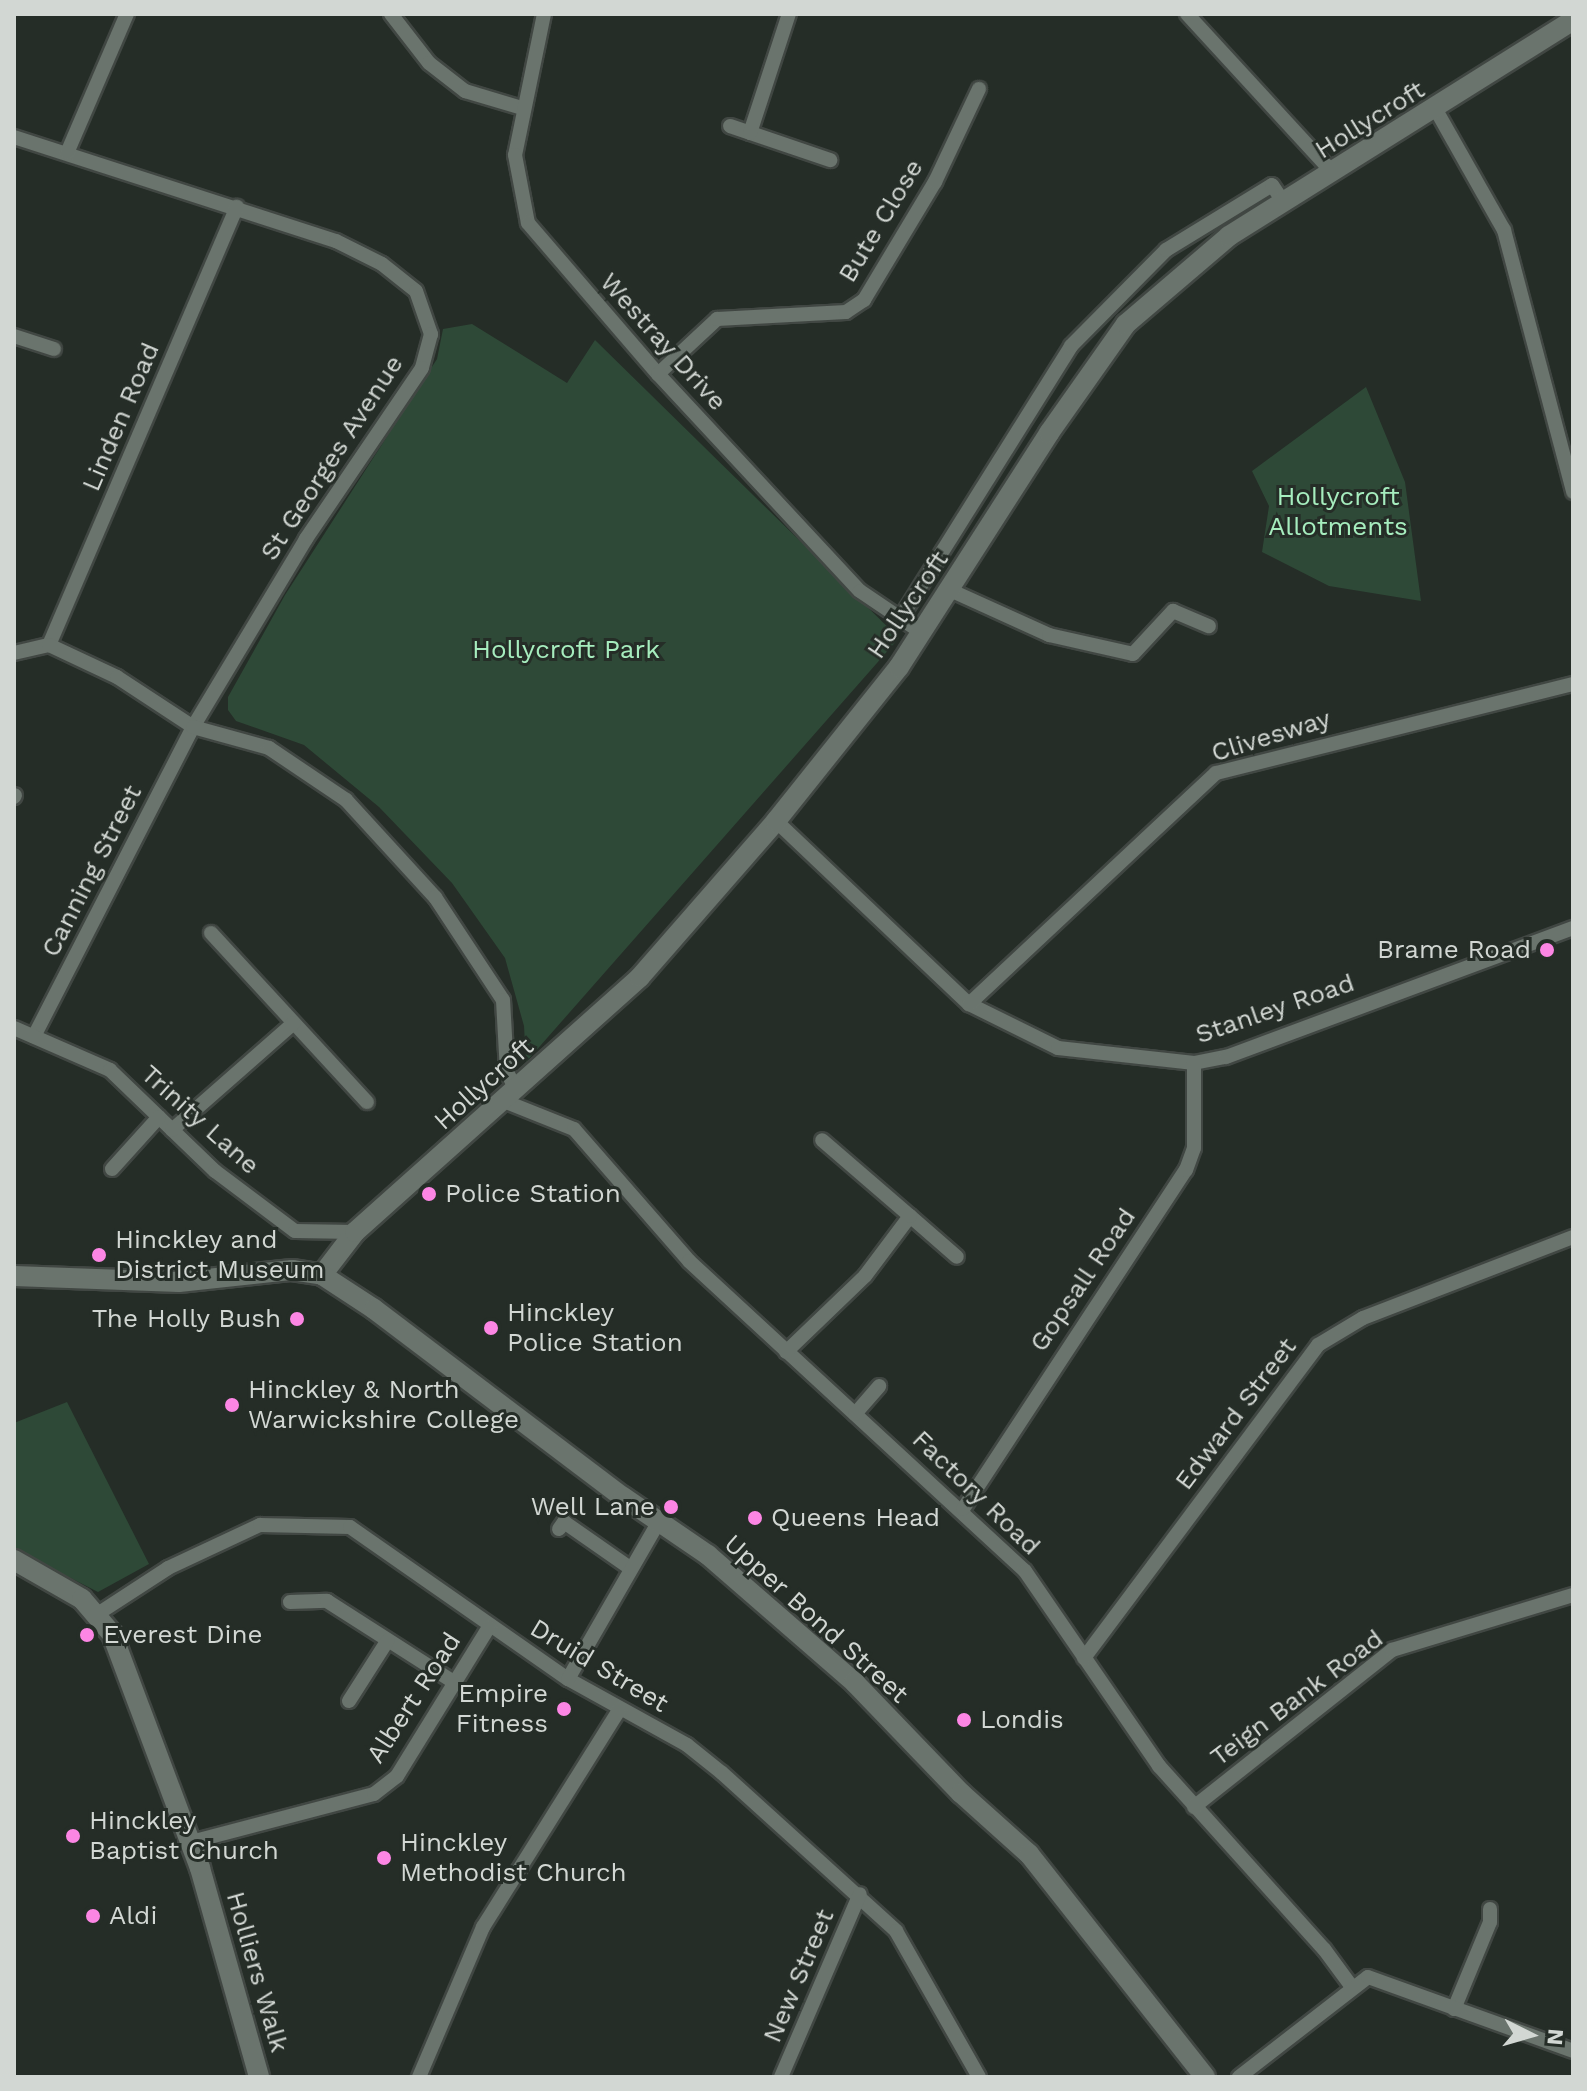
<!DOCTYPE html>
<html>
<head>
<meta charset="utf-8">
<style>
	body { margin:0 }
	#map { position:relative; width:1587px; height:2091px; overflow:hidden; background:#252d27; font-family:"Work Sans",sans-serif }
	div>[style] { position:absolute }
	.green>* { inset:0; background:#2e4937 }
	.roads { filter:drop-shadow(2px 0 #414743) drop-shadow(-2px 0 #414743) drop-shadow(0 2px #414743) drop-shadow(0 -2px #414743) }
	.street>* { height:14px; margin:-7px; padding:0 7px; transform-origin:7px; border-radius:7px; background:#6a746d }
	.secondary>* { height:20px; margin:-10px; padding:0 10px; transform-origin:10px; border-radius:10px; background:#6a746d }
	.dots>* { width:22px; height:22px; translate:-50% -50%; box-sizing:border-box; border:4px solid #252d27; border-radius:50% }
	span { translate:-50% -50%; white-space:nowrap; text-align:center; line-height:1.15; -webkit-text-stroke:6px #252d27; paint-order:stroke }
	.street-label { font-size:26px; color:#d2d7d3 }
	.park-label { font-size:26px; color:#a6edbe }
	.poi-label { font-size:26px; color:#d2d7d3 }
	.right { translate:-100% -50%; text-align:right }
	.left { translate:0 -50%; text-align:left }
	.frame { position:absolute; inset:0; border:16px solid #d2d7d3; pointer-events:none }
	.north { position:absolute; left:1491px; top:1995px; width:80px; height:80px; -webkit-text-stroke:6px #252d27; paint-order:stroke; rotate:95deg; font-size:22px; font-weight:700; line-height:32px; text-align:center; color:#d2d7d3 }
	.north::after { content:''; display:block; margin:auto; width:28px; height:36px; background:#d2d7d3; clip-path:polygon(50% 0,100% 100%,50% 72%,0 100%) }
</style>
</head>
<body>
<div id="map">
	<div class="green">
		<i style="clip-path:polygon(472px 324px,567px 383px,595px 340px,899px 638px,526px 1062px,524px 1026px,505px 958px,452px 883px,379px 807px,304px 745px,236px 721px,228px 710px,228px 697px,285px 595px,437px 359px,443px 329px)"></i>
		<i style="clip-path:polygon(1366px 387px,1405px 482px,1421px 601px,1329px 586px,1262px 552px,1269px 506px,1252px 471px)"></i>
		<i style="clip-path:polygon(67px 1402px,149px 1564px,98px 1592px,14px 1549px,14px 1423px)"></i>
	</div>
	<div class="roads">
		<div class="street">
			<i style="left:391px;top:14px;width:62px;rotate:52.2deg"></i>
			<i style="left:429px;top:63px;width:46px;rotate:37.9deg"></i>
			<i style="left:465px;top:91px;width:59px;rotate:16.6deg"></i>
			<i style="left:544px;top:14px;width:144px;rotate:101.6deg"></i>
			<i style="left:515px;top:155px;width:69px;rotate:79.2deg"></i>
			<i style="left:528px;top:223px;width:199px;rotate:49.3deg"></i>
			<i style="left:658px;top:374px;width:296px;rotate:47.1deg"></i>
			<i style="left:860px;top:591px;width:75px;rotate:34.1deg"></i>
			<i style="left:1187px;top:14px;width:216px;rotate:47.4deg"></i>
			<i style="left:1436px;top:110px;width:138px;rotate:60.5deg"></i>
			<i style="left:1504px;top:230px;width:271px;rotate:75.2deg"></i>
			<i style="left:730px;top:126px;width:106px;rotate:18.8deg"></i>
			<i style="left:750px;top:133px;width:125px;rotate:-71.9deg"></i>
			<i style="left:14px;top:137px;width:338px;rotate:17.9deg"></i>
			<i style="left:336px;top:241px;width:51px;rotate:26.6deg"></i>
			<i style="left:382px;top:264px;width:43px;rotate:38.5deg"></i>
			<i style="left:416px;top:291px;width:46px;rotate:70.8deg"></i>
			<i style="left:431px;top:334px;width:35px;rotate:105deg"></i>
			<i style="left:422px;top:368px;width:207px;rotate:124.2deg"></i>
			<i style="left:306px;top:539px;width:219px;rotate:121deg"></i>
			<i style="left:193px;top:727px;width:348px;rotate:117.2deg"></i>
			<i style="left:67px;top:153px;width:151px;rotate:-66.7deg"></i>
			<i style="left:14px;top:336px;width:42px;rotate:18deg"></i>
			<i style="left:658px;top:374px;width:81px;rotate:-43deg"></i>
			<i style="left:717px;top:319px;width:129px;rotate:-3.1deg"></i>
			<i style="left:846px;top:312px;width:22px;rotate:-34deg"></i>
			<i style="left:864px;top:300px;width:138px;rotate:-59deg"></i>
			<i style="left:935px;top:182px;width:103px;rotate:-64.7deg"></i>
			<i style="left:952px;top:591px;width:107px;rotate:24.4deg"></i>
			<i style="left:1049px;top:635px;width:86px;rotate:12.7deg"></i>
			<i style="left:1133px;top:654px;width:59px;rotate:-47.1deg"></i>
			<i style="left:1173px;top:611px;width:39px;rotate:23deg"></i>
			<i style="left:900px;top:619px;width:322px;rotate:-57.9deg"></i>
			<i style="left:1071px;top:346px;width:135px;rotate:-45.3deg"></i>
			<i style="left:1166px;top:250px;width:124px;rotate:-31.5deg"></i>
			<i style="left:1272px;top:185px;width:23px;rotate:56deg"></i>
			<i style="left:49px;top:645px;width:477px;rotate:-66.8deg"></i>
			<i style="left:14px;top:653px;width:36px;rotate:-13deg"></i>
			<i style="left:49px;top:645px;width:75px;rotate:25.2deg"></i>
			<i style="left:117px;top:677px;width:91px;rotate:33.3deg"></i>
			<i style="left:193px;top:727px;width:79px;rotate:15.4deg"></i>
			<i style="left:269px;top:748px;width:93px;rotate:34deg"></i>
			<i style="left:346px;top:800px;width:132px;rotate:47.5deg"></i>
			<i style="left:435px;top:897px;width:123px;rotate:56.6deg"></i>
			<i style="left:503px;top:1000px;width:72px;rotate:86.8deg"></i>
			<i style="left:507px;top:1072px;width:20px;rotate:63deg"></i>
			<i style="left:14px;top:797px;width:2px;rotate:-63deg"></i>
			<i style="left:776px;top:821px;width:266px;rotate:43.5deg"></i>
			<i style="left:969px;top:1004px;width:99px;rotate:26.3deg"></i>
			<i style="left:1058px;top:1048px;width:137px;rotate:6.3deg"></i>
			<i style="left:1194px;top:1063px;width:33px;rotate:-11deg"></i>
			<i style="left:1226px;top:1057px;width:370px;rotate:-20.4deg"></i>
			<i style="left:211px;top:933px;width:230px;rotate:47.3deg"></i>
			<i style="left:969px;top:1004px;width:338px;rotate:-43.1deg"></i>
			<i style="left:1216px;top:773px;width:368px;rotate:-14deg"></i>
			<i style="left:14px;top:1028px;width:105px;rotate:23.6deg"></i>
			<i style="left:110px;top:1070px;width:146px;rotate:43.9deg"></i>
			<i style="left:215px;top:1171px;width:100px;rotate:36.9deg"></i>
			<i style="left:295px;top:1231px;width:60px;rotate:1deg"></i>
			<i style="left:504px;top:1101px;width:75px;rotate:21.8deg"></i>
			<i style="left:574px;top:1129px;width:175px;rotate:48.9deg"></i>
			<i style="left:689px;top:1261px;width:457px;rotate:42.7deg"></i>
			<i style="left:1025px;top:1571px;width:237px;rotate:55.5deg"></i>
			<i style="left:1159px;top:1766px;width:246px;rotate:48deg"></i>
			<i style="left:1324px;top:1949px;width:47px;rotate:53.6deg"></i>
			<i style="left:172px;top:1130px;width:162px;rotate:-41.3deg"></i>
			<i style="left:112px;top:1169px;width:70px;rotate:-47.9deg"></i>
			<i style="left:910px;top:1216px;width:62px;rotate:41.1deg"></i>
			<i style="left:786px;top:1352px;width:110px;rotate:-43.9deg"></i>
			<i style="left:865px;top:1276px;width:75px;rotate:-53.1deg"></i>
			<i style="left:910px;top:1216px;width:116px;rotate:-139.2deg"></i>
			<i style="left:855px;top:1414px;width:37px;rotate:-49deg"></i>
			<i style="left:963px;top:1509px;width:406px;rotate:-56.7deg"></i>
			<i style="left:1186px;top:1170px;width:23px;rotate:-70deg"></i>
			<i style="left:1194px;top:1148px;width:85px;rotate:-90deg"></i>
			<i style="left:559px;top:1529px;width:9px;rotate:-54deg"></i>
			<i style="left:564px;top:1522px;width:80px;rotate:34.9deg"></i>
			<i style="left:290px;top:1602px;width:37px;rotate:-2deg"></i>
			<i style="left:327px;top:1601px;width:152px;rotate:32.6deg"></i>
			<i style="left:96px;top:1615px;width:86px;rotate:-33.1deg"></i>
			<i style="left:168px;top:1568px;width:102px;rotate:-25.1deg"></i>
			<i style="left:260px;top:1525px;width:90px;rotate:1.3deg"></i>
			<i style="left:350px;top:1527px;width:266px;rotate:34.9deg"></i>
			<i style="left:568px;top:1679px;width:136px;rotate:29deg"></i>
			<i style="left:687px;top:1745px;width:45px;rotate:38.7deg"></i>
			<i style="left:722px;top:1773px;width:235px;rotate:42.2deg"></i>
			<i style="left:896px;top:1931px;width:168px;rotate:60.4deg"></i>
			<i style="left:1084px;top:1658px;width:391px;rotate:-53.2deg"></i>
			<i style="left:1318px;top:1345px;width:52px;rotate:-31deg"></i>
			<i style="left:1363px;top:1318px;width:225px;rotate:-21.1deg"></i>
			<i style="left:568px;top:1679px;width:180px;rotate:-60deg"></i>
			<i style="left:349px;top:1701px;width:72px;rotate:-57.4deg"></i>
			<i style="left:1194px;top:1807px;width:253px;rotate:-38.4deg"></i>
			<i style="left:1392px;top:1650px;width:189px;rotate:-16.9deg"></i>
			<i style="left:191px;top:1842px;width:189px;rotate:-14.7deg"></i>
			<i style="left:374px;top:1794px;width:29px;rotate:-38deg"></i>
			<i style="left:397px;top:1776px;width:175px;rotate:-58.3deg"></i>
			<i style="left:1454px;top:2009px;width:94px;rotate:-67.5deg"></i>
			<i style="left:1490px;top:1922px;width:13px;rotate:-90deg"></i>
			<i style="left:419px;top:2077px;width:163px;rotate:-66.9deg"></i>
			<i style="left:483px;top:1927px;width:256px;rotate:-57.9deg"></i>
			<i style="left:781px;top:2077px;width:199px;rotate:-66.7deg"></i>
			<i style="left:1239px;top:2077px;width:163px;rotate:-37.8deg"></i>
			<i style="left:1368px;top:1977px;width:218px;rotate:19.8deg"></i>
		</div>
		<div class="secondary">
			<i style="left:322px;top:1275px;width:54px;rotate:-52.5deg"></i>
			<i style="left:355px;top:1232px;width:382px;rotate:-41.8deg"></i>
			<i style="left:640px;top:977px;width:207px;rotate:-48.9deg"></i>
			<i style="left:776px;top:821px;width:197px;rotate:-51.4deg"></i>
			<i style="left:899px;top:667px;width:278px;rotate:-57.3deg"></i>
			<i style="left:1049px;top:433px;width:133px;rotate:-54.8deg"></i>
			<i style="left:1126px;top:324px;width:135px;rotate:-40.5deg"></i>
			<i style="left:1229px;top:236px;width:406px;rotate:-32.1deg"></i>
			<i style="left:14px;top:1276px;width:165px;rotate:2.1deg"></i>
			<i style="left:179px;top:1282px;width:114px;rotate:-6.1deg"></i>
			<i style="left:292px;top:1270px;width:30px;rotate:9deg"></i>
			<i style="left:322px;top:1275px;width:62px;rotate:33.2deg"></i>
			<i style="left:374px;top:1309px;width:312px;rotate:37.1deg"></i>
			<i style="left:623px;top:1497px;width:103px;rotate:34.3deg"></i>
			<i style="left:708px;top:1555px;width:195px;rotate:41deg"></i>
			<i style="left:855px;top:1683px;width:153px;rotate:46.1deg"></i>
			<i style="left:961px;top:1793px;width:91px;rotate:41.9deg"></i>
			<i style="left:1029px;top:1854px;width:284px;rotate:51.7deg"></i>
			<i style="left:14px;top:1560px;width:78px;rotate:29.8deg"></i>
			<i style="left:82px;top:1599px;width:46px;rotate:49.4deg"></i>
			<i style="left:112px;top:1634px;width:250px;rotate:69.4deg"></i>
			<i style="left:200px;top:1868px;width:217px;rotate:74.2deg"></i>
		</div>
	</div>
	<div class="dots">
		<i style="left:1547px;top:950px;background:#fc86e4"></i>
		<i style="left:429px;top:1194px;background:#fc86e4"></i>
		<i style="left:99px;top:1255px;background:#fc86e4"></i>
		<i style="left:297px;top:1319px;background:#fc86e4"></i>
		<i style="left:491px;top:1328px;background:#fc86e4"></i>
		<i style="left:232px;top:1405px;background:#fc86e4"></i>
		<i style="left:671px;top:1507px;background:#fc86e4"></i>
		<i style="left:755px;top:1518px;background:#fc86e4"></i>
		<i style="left:87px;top:1635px;background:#fc86e4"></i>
		<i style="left:564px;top:1709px;background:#fc86e4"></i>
		<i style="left:964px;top:1720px;background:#fc86e4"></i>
		<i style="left:73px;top:1836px;background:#fc86e4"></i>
		<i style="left:384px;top:1858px;background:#fc86e4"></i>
		<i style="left:93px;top:1916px;background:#fc86e4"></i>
	</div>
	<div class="street-label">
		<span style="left:1370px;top:120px;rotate:-32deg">Hollycroft</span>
		<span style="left:881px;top:221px;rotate:-59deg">Bute Close</span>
		<span style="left:663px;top:342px;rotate:48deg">Westray Drive</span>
		<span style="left:121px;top:417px;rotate:-67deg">Linden Road</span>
		<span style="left:332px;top:458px;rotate:-57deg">St Georges Avenue</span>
		<span style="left:908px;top:605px;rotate:-56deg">Hollycroft</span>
		<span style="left:1271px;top:736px;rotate:-17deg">Clivesway</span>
		<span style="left:92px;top:871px;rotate:-63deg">Canning Street</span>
		<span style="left:1275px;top:1009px;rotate:-19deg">Stanley Road</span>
		<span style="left:484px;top:1084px;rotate:-42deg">Hollycroft</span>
		<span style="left:200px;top:1120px;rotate:42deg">Trinity Lane</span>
		<span style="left:1083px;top:1280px;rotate:-56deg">Gopsall Road</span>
		<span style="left:1236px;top:1414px;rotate:-53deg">Edward Street</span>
		<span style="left:976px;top:1493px;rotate:44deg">Factory Road</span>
		<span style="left:816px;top:1619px;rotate:42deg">Upper Bond Street</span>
		<span style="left:599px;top:1666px;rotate:31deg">Druid Street</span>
		<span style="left:414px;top:1698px;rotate:-57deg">Albert Road</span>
		<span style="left:1297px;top:1698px;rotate:-37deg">Teign Bank Road</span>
		<span style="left:257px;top:1972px;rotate:74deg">Holliers Walk</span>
		<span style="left:799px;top:1976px;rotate:-67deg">New Street</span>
	</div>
	<div class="park-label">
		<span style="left:1338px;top:512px">Hollycroft<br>Allotments</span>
		<span style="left:566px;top:650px">Hollycroft Park</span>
	</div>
	<div class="poi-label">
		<span class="right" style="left:1531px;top:950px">Brame Road</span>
		<span class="left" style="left:445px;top:1194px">Police Station</span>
		<span class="left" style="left:115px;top:1255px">Hinckley and<br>District Museum</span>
		<span class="left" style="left:507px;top:1328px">Hinckley<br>Police Station</span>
		<span class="right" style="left:281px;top:1319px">The Holly Bush</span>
		<span class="left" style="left:248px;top:1405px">Hinckley &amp; North<br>Warwickshire College</span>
		<span class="right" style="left:655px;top:1507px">Well Lane</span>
		<span class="left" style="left:771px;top:1518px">Queens Head</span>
		<span class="left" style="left:103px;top:1635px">Everest Dine</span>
		<span class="right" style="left:548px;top:1709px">Empire<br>Fitness</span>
		<span class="left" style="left:980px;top:1720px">Londis</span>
		<span class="left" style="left:89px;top:1836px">Hinckley<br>Baptist Church</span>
		<span class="left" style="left:400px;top:1858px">Hinckley<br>Methodist Church</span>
		<span class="left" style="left:109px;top:1916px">Aldi</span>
	</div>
	<div class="frame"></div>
	<div class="north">N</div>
</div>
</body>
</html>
